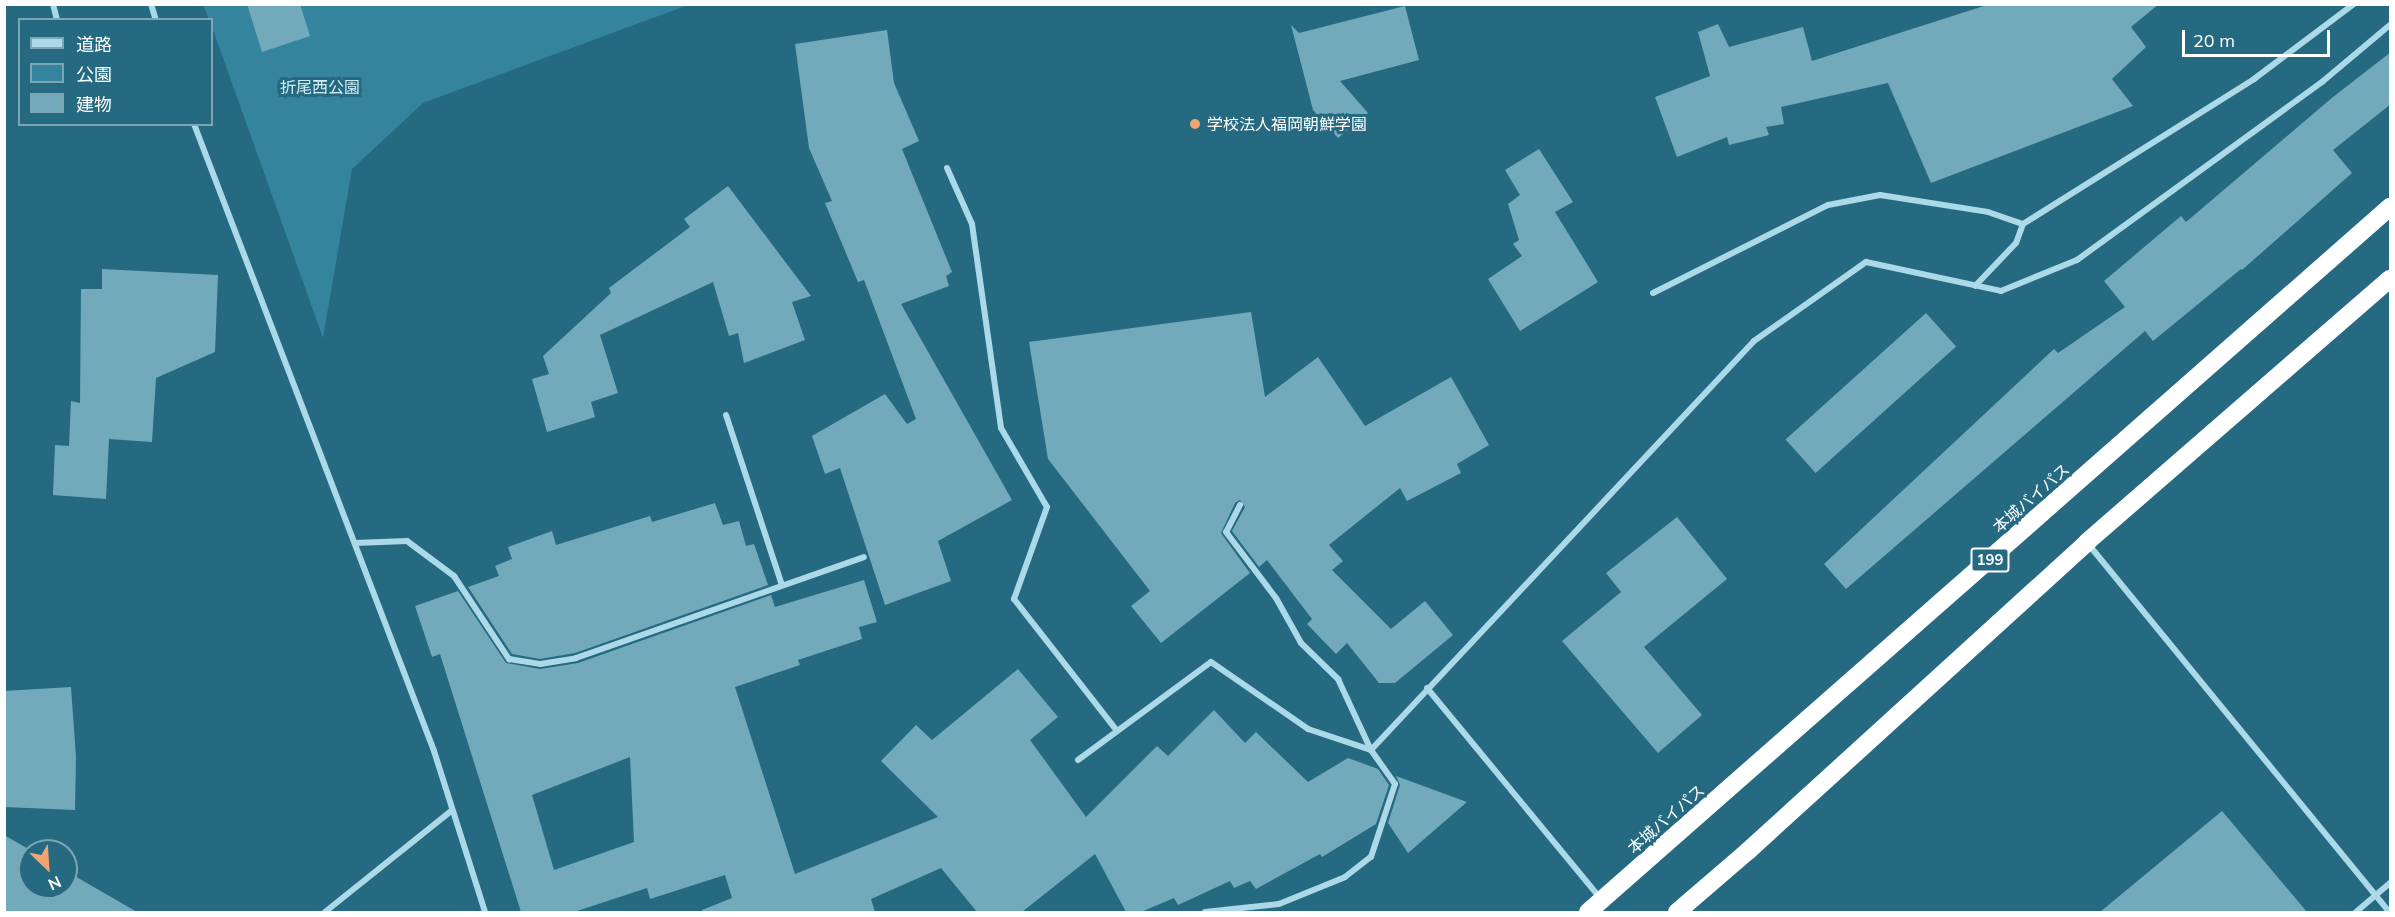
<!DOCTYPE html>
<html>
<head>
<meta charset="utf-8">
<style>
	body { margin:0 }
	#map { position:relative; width:2395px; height:917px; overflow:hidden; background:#256a81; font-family:Mulish,"Noto Sans JP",sans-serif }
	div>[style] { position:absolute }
	.green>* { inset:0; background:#35849d }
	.building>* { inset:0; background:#72aabb; transform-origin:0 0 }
	.street>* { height:6px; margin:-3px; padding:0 3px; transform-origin:3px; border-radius:3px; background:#acd9e7 }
	.highway>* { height:18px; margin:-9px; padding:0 9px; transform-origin:9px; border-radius:9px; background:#fff }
	.dots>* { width:16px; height:16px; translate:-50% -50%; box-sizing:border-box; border:3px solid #256a81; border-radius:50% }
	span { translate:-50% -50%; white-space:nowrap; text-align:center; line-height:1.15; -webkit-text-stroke:6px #256a81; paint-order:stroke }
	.shield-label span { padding:2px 4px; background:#256a81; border:2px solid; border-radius:4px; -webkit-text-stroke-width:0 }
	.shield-label { font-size:15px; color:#fff; font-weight:700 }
	.park-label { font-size:16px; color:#d0edf5 }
	.poi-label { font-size:16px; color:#fff }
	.left { translate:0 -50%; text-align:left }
	.street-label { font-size:16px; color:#fff }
	.frame { position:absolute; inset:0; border:6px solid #fff; pointer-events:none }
	.legend { position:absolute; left:18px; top:18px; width:195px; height:108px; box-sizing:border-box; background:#256a81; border:2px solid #7ca6b3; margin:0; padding:8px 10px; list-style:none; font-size:18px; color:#fff }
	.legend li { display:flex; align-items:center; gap:12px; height:30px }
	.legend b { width:30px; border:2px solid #7ca6b3 }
	.north { position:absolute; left:18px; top:839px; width:60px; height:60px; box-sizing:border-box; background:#256a81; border:2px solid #7ca6b3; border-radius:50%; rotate:155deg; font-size:16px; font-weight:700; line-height:24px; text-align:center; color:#fff }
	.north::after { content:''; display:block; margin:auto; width:21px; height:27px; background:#f1a471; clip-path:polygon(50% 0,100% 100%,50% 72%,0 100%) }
	.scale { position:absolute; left:2182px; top:30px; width:148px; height:27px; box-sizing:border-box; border:3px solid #fff; border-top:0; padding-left:8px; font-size:18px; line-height:21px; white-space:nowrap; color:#fff; -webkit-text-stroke:4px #256a81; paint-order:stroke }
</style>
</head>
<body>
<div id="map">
	<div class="green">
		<i style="clip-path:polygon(203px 5px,688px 5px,423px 103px,352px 169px,323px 338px,212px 27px,212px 20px,209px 19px)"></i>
	</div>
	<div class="building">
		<i style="clip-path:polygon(247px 4px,300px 4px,310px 36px,262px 52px)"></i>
		<i style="clip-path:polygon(1990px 4px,2159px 4px,2131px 27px,2146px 47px,2112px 79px,2133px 106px,1931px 183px,1888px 83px,1781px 107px,1784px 124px,1766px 127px,1769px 135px,1729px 145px,1727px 137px,1677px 157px,1655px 97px,1710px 76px,1698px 32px,1718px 24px,1729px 47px,1803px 27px,1812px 61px)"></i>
		<i style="clip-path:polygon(1405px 6px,1419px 60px,1340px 81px,1368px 113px,1338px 138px,1313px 110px,1291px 25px,1299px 33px)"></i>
		<i style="clip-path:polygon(887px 30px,894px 83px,919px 141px,902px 149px,952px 272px,946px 276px,949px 286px,901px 304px,1012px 500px,938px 541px,951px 581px,885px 605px,840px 468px,825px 474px,812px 436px,885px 394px,907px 424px,916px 419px,864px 280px,858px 282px,825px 203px,832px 201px,809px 148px,795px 44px)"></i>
		<i style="clip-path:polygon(2391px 52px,2391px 104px,2333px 150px,2352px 173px,2242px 270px,2241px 269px,2153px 341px,2145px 331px,1846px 589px,1824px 564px,2054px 349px,2058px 353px,2125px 307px,2104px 281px,2181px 216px,2186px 222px,2333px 97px)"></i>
		<i style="clip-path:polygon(1539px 149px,1573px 202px,1555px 212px,1598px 282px,1520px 331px,1488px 279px,1522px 256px,1513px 244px,1519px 240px,1508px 204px,1520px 195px,1505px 170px)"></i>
		<i style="clip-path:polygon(728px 186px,811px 296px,792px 302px,805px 340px,744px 363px,738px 333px,729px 336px,713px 282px,600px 335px,618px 393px,591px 402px,595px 417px,547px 432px,532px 379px,549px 374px,543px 356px,611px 293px,609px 288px,690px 227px,684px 219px)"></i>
		<i style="clip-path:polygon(102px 269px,218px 275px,215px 352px,156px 378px,152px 442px,109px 439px,106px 499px,53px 495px,55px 445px,69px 446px,71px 401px,80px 403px,81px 289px,102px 289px)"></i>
		<i style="clip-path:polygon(1251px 312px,1265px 397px,1318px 357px,1365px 426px,1451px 377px,1489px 445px,1457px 464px,1461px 473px,1407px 501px,1400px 488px,1329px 545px,1343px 561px,1332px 570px,1391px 629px,1425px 601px,1453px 635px,1395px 683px,1379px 683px,1347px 643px,1336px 654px,1307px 624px,1312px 619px,1267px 560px,1259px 567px,1232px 531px,1245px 507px,1240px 500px,1235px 503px,1221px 533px,1250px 573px,1161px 643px,1131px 606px,1150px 591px,1048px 459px,1029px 342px)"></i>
		<i style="left:1926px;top:313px;width:45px;height:189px;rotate:48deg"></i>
		<i style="clip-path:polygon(715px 503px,723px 525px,739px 521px,746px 546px,754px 544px,768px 585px,575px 653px,540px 659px,512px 654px,468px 587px,499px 576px,495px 566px,512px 559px,508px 547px,552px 531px,556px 545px,650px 516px,652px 522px)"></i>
		<i style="clip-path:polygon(1677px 517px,1727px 579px,1644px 647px,1702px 715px,1658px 753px,1562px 641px,1621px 592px,1606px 573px)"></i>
		<i style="clip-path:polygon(evenodd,864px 580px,877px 622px,859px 627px,862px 639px,798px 660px,800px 665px,735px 687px,795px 874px,938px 817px,881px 761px,916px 725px,932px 740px,1018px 669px,1058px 717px,1030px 740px,1086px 817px,1157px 746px,1168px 756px,1214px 710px,1245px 743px,1256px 732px,1308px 782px,1348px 758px,1378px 769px,1389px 785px,1376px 824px,1322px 857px,1320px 854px,1256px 889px,1250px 881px,1234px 888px,1230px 881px,1178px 905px,1174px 898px,1141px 912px,1126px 912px,1095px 854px,1022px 912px,977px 912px,941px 868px,871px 899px,875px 912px,703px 912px,702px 910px,732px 898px,725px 875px,650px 899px,647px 888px,574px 912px,521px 912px,440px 654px,432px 657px,415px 606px,458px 591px,506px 663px,540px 669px,578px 663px,771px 595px,775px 607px,864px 580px,630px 757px,634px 842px,554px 870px,532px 795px,630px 757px)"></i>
		<i style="clip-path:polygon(71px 687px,76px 757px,75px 810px,4px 807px,4px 691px)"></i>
		<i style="clip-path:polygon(1396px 776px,1467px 802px,1408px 853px,1388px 823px,1400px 785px)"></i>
		<i style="clip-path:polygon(2222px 811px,2307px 912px,2100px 912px)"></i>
		<i style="clip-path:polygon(4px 835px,32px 851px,30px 851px,30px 887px,66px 887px,66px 871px,137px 912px,4px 912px)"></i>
	</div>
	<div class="street">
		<i style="left:53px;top:4px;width:16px;rotate:76deg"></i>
		<i style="left:151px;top:4px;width:17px;rotate:73deg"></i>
		<i style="left:194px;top:124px;width:671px;rotate:69.05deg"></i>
		<i style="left:434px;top:751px;width:169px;rotate:72.4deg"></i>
		<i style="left:947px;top:168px;width:61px;rotate:65.9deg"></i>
		<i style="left:972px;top:224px;width:206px;rotate:81.9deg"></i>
		<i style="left:1001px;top:428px;width:91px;rotate:59.8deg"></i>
		<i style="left:1047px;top:507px;width:98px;rotate:109.7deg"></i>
		<i style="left:1014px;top:599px;width:167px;rotate:52deg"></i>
		<i style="left:2023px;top:224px;width:273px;rotate:-32.1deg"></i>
		<i style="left:2254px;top:79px;width:125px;rotate:-36.9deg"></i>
		<i style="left:1653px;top:293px;width:196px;rotate:-26.7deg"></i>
		<i style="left:1828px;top:205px;width:53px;rotate:-10.9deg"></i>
		<i style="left:1880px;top:195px;width:109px;rotate:8.9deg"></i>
		<i style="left:1988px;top:212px;width:37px;rotate:19deg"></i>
		<i style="left:2023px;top:224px;width:20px;rotate:110deg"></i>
		<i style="left:2016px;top:243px;width:59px;rotate:133.6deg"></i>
		<i style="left:726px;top:415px;width:179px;rotate:71.8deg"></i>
		<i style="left:1240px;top:505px;width:30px;rotate:117deg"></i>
		<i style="left:1226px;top:532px;width:83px;rotate:52.9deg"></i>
		<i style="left:1276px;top:598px;width:51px;rotate:60.9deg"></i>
		<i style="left:1301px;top:643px;width:52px;rotate:44.2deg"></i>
		<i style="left:1338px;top:679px;width:78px;rotate:65.1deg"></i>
		<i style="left:355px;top:543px;width:52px;rotate:-2.2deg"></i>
		<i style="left:407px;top:541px;width:59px;rotate:36.7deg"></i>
		<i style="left:454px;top:576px;width:100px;rotate:56.5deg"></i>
		<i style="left:509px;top:659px;width:31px;rotate:9deg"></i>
		<i style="left:540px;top:664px;width:36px;rotate:-9deg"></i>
		<i style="left:576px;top:658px;width:305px;rotate:-19.3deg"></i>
		<i style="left:2089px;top:545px;width:474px;rotate:50.7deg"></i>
		<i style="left:1427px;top:688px;width:273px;rotate:50.5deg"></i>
		<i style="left:1078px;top:760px;width:165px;rotate:-36.4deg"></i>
		<i style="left:1211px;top:662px;width:118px;rotate:34.6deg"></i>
		<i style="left:1308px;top:729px;width:66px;rotate:18.4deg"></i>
		<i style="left:325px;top:912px;width:161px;rotate:-38.7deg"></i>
		<i style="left:1205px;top:912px;width:74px;rotate:-6.2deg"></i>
		<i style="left:1279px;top:904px;width:71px;rotate:-22.2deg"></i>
		<i style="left:1345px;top:877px;width:33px;rotate:-38deg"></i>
		<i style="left:1371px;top:857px;width:77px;rotate:-71.8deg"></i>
		<i style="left:1395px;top:784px;width:42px;rotate:-125.2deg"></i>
		<i style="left:1371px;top:750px;width:560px;rotate:-46.88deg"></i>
		<i style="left:1754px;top:341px;width:137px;rotate:-35.2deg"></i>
		<i style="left:1866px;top:262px;width:138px;rotate:12.1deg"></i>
		<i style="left:2001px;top:291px;width:82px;rotate:-22.2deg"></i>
		<i style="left:2077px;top:260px;width:303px;rotate:-36deg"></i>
		<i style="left:2322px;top:82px;width:89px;rotate:-40deg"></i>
		<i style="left:2356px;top:912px;width:45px;rotate:-40.5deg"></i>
	</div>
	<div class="highway">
		<i style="left:1588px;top:912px;width:1068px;rotate:-41.32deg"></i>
		<i style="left:1677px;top:912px;width:94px;rotate:-40.7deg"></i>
		<i style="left:1748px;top:851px;width:459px;rotate:-42.3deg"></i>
		<i style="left:2087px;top:542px;width:401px;rotate:-41deg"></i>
	</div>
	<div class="dots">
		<i style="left:1195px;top:124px;background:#f1a471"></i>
	</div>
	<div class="shield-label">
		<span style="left:1990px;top:560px">199</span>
	</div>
	<div class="park-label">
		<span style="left:320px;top:87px">折尾西公園</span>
	</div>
	<div class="poi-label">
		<span class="left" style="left:1207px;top:124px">学校法人福岡朝鮮学園</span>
	</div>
	<div class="street-label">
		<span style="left:2031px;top:498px;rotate:-41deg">本城バイパス</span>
		<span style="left:1666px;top:819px;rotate:-41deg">本城バイパス</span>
	</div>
	<div class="frame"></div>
	<ul class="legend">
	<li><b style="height:8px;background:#acd9e7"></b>道路</li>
	<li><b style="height:16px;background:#35849d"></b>公園</li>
	<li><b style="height:16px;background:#72aabb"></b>建物</li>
	</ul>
	<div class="north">N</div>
	<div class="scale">20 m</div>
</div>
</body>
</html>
